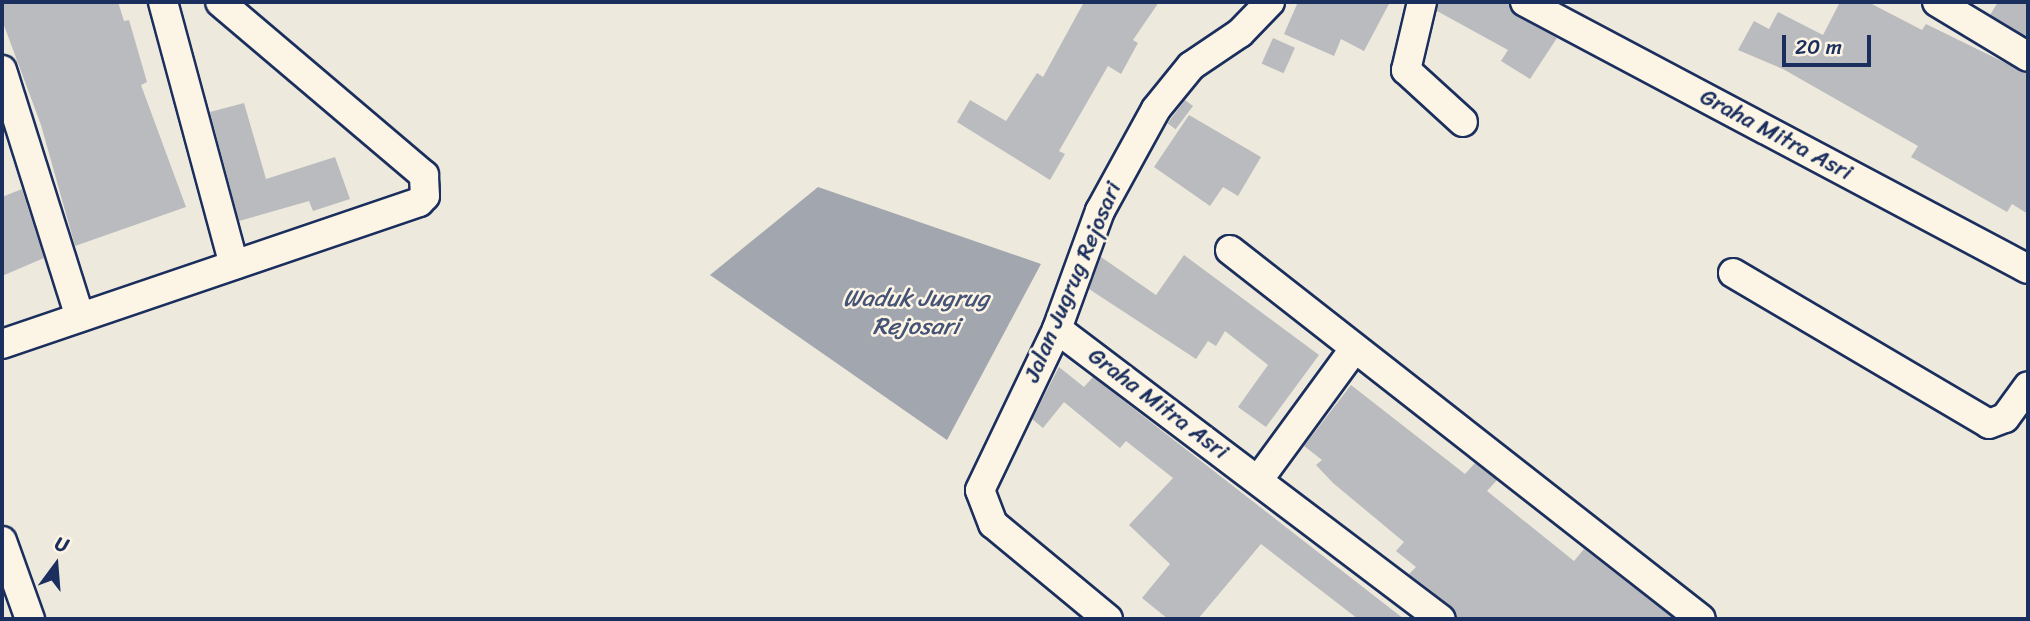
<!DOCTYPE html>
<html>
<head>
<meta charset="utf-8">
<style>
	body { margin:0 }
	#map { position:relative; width:2030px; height:621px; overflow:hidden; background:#eee9dd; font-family:Sriracha,sans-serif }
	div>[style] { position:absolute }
	.water>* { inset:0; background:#a2a7af }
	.building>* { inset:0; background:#babbbe; transform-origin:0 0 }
	.roads { filter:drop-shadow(2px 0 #1b2f5e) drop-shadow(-2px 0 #1b2f5e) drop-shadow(0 2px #1b2f5e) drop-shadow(0 -2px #1b2f5e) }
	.street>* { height:28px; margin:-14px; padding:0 14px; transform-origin:14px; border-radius:14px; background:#fcf5e5 }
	span { translate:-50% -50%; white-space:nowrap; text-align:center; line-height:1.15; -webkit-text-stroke:5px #fcf5e5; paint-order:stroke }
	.street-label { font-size:23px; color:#1b2f5e }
	.water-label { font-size:24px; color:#445376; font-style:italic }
	.frame { position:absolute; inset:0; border:4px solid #1b2f5e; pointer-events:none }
	.north { position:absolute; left:21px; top:530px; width:70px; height:70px; -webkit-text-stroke:5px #fcf5e5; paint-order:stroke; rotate:16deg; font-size:19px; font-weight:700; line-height:28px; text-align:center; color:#1b2f5e }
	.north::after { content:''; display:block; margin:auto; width:24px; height:32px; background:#1b2f5e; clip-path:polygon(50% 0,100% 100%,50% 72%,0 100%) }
	.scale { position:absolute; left:1782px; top:35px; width:89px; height:32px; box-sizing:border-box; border:4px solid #1b2f5e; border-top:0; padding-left:9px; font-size:21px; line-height:24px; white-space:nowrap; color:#1b2f5e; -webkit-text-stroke:5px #fcf5e5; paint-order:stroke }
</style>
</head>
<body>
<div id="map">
	<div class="water">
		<i style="clip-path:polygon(818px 187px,1041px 264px,947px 440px,710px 275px)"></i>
	</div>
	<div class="building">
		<i style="clip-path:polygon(2px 2px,118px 2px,124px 21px,129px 20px,147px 82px,141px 85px,186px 207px,75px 246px,41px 125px,2px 20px)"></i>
		<i style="clip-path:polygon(1084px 2px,1159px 2px,1133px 40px,1138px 43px,1121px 74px,1108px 66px,1059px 151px,1065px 154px,1050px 180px,957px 122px,970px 100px,1006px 121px,1037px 73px,1043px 77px)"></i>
		<i style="clip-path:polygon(1298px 2px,1390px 2px,1364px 51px,1341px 39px,1334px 56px,1284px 34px)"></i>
		<i style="clip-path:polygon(1438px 2px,1508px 2px,1517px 16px,1557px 38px,1530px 79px,1501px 61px,1508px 50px,1437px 11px)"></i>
		<i style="clip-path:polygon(1840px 2px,1868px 2px,1922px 30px,1926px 24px,2028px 74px,2028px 214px,2012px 204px,2007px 212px,1911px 157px,1918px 146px,1783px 69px,1738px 50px,1754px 21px,1769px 29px,1778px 12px,1823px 35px)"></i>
		<i style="clip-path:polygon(1998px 2px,2028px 2px,2028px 38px,1990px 15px)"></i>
		<i style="left:1273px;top:38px;width:24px;height:28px;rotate:24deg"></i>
		<i style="left:1185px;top:100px;width:10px;height:29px;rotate:37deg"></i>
		<i style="clip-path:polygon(244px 103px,266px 179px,335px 157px,350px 199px,313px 211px,309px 201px,239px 221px,210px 112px)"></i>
		<i style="clip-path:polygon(1189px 115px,1261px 157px,1238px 196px,1223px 187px,1210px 206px,1154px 167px)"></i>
		<i style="clip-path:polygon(22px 189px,44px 258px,2px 276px,2px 197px)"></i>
		<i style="clip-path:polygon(1184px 255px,1319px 355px,1266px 427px,1238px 407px,1268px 365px,1225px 331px,1216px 346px,1208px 341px,1196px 359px,1089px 289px,1101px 257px,1156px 295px)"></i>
		<i style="clip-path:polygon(1059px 367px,1084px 387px,1093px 377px,1404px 619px,1358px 619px,1261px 544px,1198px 619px,1168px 619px,1142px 598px,1170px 564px,1129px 525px,1173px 478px,1126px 441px,1120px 448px,1064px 402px,1043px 428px,1032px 419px)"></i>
		<i style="clip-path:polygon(1351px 385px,1465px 474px,1475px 463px,1497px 480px,1487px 491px,1574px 561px,1584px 549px,1674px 619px,1457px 619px,1451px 606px,1409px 574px,1416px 567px,1396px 551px,1404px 542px,1333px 483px,1316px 465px,1322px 460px,1304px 446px)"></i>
	</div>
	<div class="roads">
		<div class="street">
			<i style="left:163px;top:2px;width:272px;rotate:74.9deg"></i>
			<i style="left:1422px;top:2px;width:70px;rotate:103.2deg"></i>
			<i style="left:1406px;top:70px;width:77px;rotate:42.4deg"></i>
			<i style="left:1525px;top:2px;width:569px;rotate:27.96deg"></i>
			<i style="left:1937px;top:2px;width:106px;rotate:31.1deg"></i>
			<i style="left:2px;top:70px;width:259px;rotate:72.5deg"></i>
			<i style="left:1230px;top:250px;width:598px;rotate:38.08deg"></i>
			<i style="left:1733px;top:273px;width:297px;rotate:30.5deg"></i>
			<i style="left:1989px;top:424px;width:17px;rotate:-21deg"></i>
			<i style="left:2005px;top:418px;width:39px;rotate:-54deg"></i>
			<i style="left:1057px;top:329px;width:481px;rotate:37.1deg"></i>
			<i style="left:2px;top:344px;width:441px;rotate:-18.8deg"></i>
			<i style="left:419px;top:202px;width:8px;rotate:-45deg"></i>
			<i style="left:425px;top:196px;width:21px;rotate:-93deg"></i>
			<i style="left:424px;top:175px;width:267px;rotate:-139.7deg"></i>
			<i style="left:1259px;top:479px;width:162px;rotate:-53.8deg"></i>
			<i style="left:2px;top:541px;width:83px;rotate:70.3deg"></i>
			<i style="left:1108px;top:619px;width:149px;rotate:-140.4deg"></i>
			<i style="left:993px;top:524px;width:36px;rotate:-111deg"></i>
			<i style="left:980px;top:490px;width:178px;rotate:-64.4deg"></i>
			<i style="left:1057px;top:329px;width:126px;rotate:-70deg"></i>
			<i style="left:1100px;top:211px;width:116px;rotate:-61.2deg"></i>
			<i style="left:1156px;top:109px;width:55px;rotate:-50.9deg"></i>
			<i style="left:1191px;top:66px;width:59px;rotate:-34deg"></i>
			<i style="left:1240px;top:33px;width:43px;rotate:-45.9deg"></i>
		</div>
	</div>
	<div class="street-label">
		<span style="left:1776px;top:135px;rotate:28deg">Graha Mitra Asri</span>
		<span style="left:1073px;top:282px;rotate:-67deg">Jalan Jugrug Rejosari</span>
		<span style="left:1158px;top:404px;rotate:37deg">Graha Mitra Asri</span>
	</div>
	<div class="water-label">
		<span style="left:916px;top:313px">Waduk Jugrug<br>Rejosari</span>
	</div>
	<div class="frame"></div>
	<div class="north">U</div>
	<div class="scale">20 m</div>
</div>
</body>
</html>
